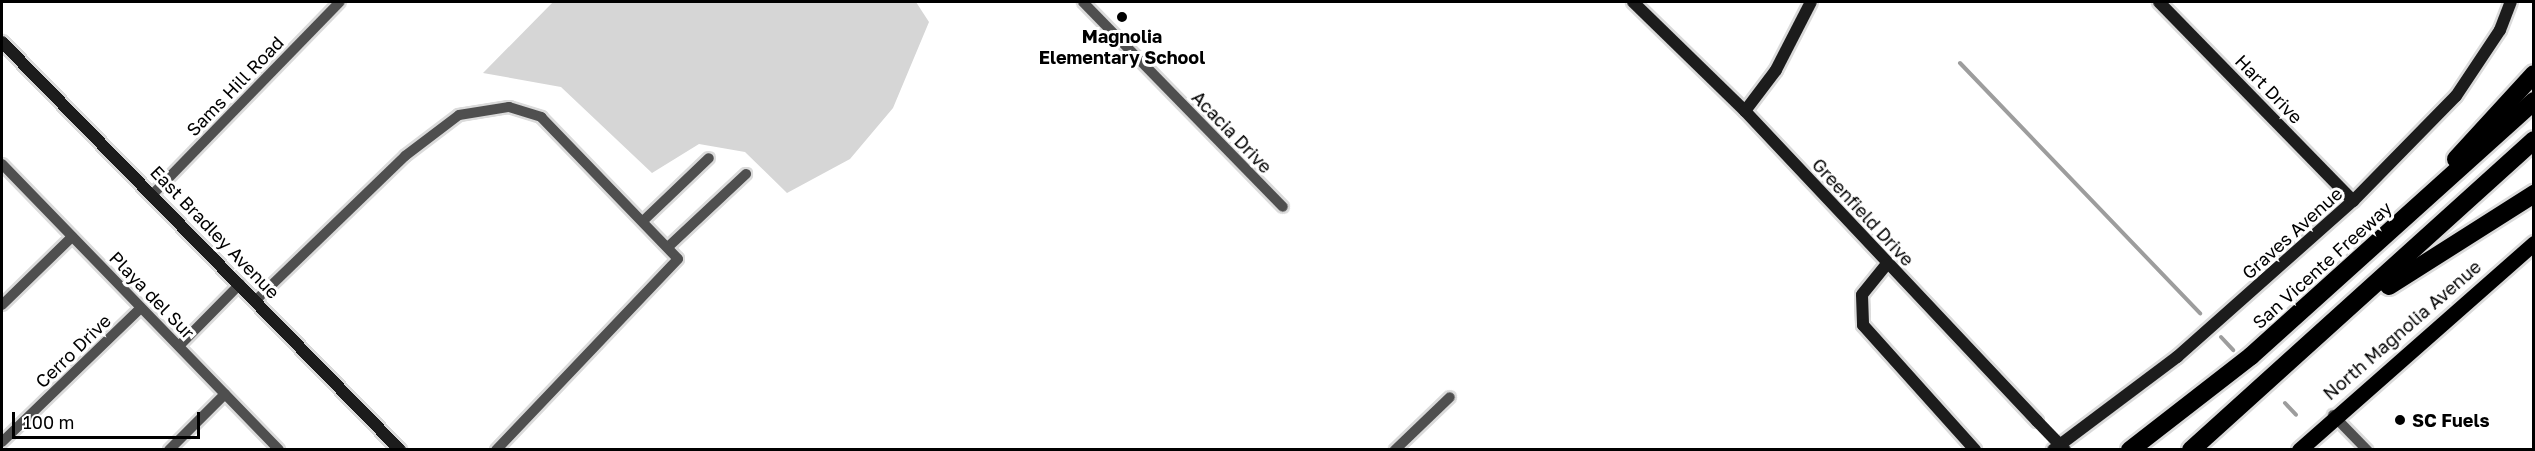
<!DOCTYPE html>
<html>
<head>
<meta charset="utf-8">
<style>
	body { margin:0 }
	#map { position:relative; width:2535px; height:451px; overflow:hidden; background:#fff; font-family:"Golos Text",sans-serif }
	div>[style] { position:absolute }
	.green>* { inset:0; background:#d6d6d6 }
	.stream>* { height:4px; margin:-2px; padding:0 2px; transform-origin:2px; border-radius:2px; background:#9d9d9d }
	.roads { filter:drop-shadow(2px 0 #dbdbdb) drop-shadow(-2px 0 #dbdbdb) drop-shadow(0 2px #dbdbdb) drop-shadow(0 -2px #dbdbdb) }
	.street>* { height:10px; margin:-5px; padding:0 5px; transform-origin:5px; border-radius:5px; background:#4f4f4f }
	.secondary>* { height:12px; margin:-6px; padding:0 6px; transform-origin:6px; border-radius:6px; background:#1c1c1c }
	.primary>* { height:15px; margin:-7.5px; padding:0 7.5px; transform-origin:7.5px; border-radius:7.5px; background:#000 }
	.highway>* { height:18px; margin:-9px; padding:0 9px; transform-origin:9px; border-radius:9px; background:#000 }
	.secondary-bridge>* { height:12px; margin:-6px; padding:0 6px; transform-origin:6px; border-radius:6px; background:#1c1c1c }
	.dots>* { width:16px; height:16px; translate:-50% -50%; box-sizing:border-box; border:3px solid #fff; border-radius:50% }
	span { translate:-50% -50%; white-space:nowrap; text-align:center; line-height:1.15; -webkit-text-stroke:6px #fff; paint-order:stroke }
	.poi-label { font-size:18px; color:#000; font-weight:700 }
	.left { translate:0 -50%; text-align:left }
	.street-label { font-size:18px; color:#000 }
	.frame { position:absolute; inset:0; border:3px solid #000; pointer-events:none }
	.scale { position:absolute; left:12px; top:412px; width:188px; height:27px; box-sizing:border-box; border:3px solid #000; border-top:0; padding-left:8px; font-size:18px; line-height:21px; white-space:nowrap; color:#000; -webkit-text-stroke:4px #fff; paint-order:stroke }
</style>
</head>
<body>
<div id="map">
	<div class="green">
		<i style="clip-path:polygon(553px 2px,916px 2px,929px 22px,893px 108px,850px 159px,787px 193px,745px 152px,699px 144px,652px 173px,561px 87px,483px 73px)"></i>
	</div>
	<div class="stream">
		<i style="left:1960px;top:63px;width:347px;rotate:46.2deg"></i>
		<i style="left:2221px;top:337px;width:18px;rotate:47deg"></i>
		<i style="left:2285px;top:403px;width:16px;rotate:47deg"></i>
	</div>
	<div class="roads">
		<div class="street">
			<i style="left:1083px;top:2px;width:286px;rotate:45.7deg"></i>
			<i style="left:2px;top:164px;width:398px;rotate:45.9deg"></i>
			<i style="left:153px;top:194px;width:268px;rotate:-45.8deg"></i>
			<i style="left:643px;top:221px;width:91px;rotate:-43.7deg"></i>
			<i style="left:668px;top:247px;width:107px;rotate:-43.1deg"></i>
			<i style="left:256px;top:300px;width:207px;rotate:-44deg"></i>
			<i style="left:405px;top:156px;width:68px;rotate:-37.2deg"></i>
			<i style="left:459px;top:115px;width:51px;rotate:-9.1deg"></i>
			<i style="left:509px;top:107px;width:34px;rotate:17deg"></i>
			<i style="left:541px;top:117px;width:197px;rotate:46deg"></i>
			<i style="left:678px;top:259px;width:264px;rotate:133.6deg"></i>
			<i style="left:2px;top:305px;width:98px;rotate:-44.2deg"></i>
			<i style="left:179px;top:346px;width:87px;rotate:-45.5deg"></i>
			<i style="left:2333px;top:415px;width:49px;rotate:45.8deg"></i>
			<i style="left:2px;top:442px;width:193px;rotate:-44deg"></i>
			<i style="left:169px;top:450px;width:79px;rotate:-45deg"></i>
			<i style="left:1395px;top:450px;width:76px;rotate:-43.9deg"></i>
		</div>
		<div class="secondary">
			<i style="left:1633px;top:2px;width:156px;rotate:44.2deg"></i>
			<i style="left:1745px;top:111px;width:426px;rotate:46.7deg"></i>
			<i style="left:2159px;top:2px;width:278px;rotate:45.7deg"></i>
			<i style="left:2px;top:42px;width:570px;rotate:45.71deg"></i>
			<i style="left:1745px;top:111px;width:51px;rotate:-52.9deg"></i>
			<i style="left:1776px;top:70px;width:76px;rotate:-62.8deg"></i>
			<i style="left:1886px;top:265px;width:38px;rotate:129deg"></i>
			<i style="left:1862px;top:295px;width:30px;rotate:88deg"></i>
			<i style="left:1863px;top:325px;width:168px;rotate:48.1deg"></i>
			<i style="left:2053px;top:450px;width:155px;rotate:-36.9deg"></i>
			<i style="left:2177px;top:357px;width:235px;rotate:-41.6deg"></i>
			<i style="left:2353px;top:201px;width:147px;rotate:-45.6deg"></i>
			<i style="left:2456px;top:96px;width:79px;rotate:-56.3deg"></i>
			<i style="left:2500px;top:30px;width:30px;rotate:-69deg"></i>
		</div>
		<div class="primary">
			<i style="left:2299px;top:450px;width:313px;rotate:-41.4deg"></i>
		</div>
		<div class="highway">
			<i style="left:2456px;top:159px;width:115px;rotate:-47.5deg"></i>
			<i style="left:2389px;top:286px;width:172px;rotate:-32.4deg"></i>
			<i style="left:2130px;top:450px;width:153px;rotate:-37.8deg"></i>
			<i style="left:2251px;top:356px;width:381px;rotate:-42deg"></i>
			<i style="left:2191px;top:450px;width:462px;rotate:-42.1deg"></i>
		</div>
	</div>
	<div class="secondary-bridge">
		<i style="left:2037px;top:421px;width:40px;rotate:46deg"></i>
	</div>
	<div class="dots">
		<i style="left:1122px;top:17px;background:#000"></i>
		<i style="left:2400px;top:420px;background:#000"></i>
	</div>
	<div class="poi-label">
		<span style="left:1122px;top:47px">Magnolia<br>Elementary School</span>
		<span class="left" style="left:2412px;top:420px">SC Fuels</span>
	</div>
	<div class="street-label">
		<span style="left:235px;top:86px;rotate:-46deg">Sams Hill Road</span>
		<span style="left:2269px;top:89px;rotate:46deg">Hart Drive</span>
		<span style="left:1232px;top:132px;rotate:46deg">Acacia Drive</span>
		<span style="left:1863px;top:212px;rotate:47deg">Greenfield Drive</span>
		<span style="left:215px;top:232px;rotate:46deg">East Bradley Avenue</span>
		<span style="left:2292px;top:233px;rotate:-42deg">Graves Avenue</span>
		<span style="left:2322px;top:265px;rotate:-42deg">San Vicente Freeway</span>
		<span style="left:152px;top:295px;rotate:46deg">Playa del Sur</span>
		<span style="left:2402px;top:330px;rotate:-41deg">North Magnolia Avenue</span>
		<span style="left:73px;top:351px;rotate:-44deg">Cerro Drive</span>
	</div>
	<div class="frame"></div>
	<div class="scale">100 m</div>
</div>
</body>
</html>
